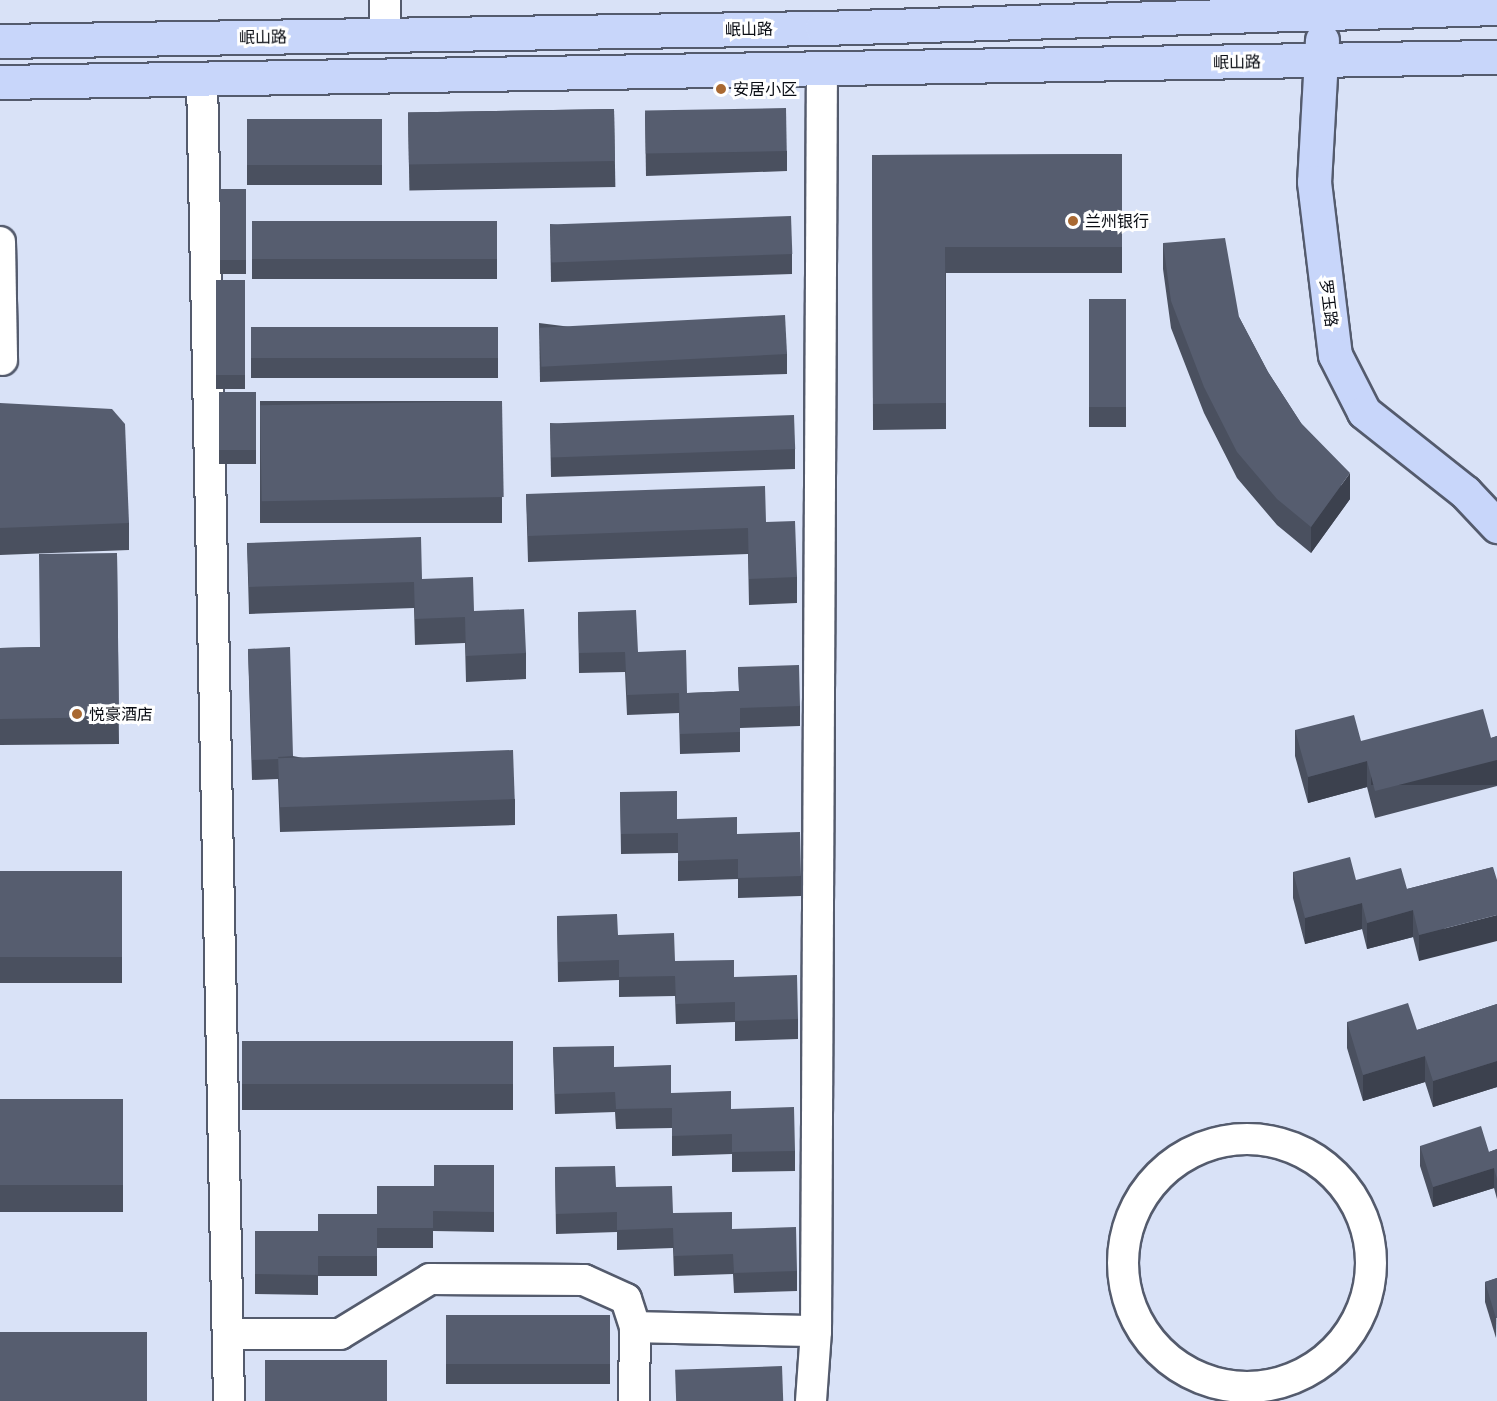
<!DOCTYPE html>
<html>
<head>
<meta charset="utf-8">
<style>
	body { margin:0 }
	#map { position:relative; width:1497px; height:1401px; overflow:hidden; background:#d9e2f7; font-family:"PT Sans","Noto Sans SC",sans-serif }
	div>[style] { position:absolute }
	.roads { filter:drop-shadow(2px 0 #545b6d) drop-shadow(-2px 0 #545b6d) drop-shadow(0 2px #545b6d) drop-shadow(0 -2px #545b6d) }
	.minor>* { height:30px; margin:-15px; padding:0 15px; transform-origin:15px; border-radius:15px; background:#fff }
	.minor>.ring { margin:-15px; padding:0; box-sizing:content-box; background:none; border:30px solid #fff; border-radius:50% }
	.major>* { height:33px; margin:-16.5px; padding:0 16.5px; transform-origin:16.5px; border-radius:16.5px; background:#c8d6fa }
	.wall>* { inset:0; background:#4a505f; transform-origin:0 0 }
	.shaded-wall>* { inset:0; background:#3c414e; transform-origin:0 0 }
	.building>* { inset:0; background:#565d6f; transform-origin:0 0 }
	.dots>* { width:16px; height:16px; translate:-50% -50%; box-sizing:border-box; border:3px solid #fff; border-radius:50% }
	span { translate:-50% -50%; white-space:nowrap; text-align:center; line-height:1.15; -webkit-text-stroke:6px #fff; paint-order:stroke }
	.street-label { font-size:16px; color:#090c13 }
	.poi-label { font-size:16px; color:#090c13 }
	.left { translate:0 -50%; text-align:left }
</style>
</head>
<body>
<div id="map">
	<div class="roads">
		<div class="minor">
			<i style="left:385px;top:0;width:35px;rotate:90deg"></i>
			<i style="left:202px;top:79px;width:1322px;rotate:88.83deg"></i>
			<i style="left:0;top:242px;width:118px;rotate:89deg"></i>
			<i class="ring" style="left:1123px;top:1139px;width:218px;height:218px"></i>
			<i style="left:635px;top:1327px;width:181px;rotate:1.3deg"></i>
			<i style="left:228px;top:1334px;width:112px"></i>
			<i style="left:340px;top:1334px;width:105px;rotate:-31.4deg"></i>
			<i style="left:430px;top:1279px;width:154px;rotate:0.4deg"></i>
			<i style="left:584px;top:1280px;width:46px;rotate:24.3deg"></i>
			<i style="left:626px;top:1299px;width:29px;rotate:72deg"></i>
			<i style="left:635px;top:1327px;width:74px;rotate:90.8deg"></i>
			<i style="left:811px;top:1401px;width:70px;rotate:-85.9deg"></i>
			<i style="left:816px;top:1331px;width:1262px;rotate:-89.73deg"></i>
		</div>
		<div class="major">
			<i style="left:1322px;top:40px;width:142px;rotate:93.2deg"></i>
			<i style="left:1314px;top:182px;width:174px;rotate:83.1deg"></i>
			<i style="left:1335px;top:355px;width:64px;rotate:63deg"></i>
			<i style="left:1364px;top:412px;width:129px;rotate:38.4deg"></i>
			<i style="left:1465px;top:492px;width:47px;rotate:46.7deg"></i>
			<i style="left:0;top:41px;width:822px;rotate:-0.91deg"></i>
			<i style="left:822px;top:28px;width:675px;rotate:-1.7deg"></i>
			<i style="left:0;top:82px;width:1497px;rotate:-0.96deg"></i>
		</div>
	</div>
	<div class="wall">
		<i style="left:614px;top:109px;width:78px;height:206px;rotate:89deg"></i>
		<i style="clip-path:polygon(645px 113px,787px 151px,787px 171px,646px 176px)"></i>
		<i style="left:382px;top:119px;width:66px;height:135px;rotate:90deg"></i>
		<i style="clip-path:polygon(1122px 154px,1122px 273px,946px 273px,946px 429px,873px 430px,872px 155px)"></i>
		<i style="left:220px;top:189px;width:26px;height:85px"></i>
		<i style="left:497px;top:221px;width:58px;height:245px;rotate:90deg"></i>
		<i style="clip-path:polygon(550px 224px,792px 254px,792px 274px,551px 282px)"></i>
		<i style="clip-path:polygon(1163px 243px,1239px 317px,1268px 372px,1350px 499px,1311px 553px,1277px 525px,1237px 478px,1204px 413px,1171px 328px,1163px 269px)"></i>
		<i style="left:216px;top:280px;width:29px;height:109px"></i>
		<i style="left:1089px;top:299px;width:37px;height:128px"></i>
		<i style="clip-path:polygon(539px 323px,787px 354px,787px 374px,540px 382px)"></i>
		<i style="left:498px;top:327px;width:51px;height:247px;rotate:90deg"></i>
		<i style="left:219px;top:392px;width:37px;height:72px"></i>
		<i style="left:502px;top:401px;width:122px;height:242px;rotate:90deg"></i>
		<i style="clip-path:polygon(0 403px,129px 523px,129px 550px,0 555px)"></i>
		<i style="clip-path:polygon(550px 423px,795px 449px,795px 469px,551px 477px)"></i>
		<i style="clip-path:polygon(526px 494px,766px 522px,797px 577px,797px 603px,749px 605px,748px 554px,528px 562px)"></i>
		<i style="clip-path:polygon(247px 543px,422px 579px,474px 611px,526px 653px,526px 679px,466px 682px,465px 643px,415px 645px,414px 608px,249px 614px)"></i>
		<i style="clip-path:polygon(117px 553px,119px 744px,0 745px,0 648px,40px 647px)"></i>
		<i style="clip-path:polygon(578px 612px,638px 652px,687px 693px,739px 691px,738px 667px,800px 706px,800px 726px,740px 728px,740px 752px,680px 754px,679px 713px,627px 715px,625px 672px,579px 673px)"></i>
		<i style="clip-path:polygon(248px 649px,293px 756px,515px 799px,515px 825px,280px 832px,278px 779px,252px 780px)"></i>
		<i style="clip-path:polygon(1295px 730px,1361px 741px,1491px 738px,1497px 736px,1497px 786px,1375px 818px,1367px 787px,1308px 803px,1295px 756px)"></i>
		<i style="clip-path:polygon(620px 792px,677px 819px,737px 834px,801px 876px,801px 896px,738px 898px,738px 879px,678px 881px,678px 853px,621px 854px)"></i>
		<i style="clip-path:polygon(1493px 867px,1419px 961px,1413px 937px,1367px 949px,1362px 929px,1305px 944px,1293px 898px,1293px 872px,1356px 880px,1407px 889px)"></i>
		<i style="left:122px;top:871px;width:112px;height:122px;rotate:90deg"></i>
		<i style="clip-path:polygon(557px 916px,618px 935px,675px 961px,734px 977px,798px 1019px,798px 1039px,735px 1041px,735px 1022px,676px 1024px,675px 996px,619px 997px,619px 980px,558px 982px)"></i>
		<i style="clip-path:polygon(1497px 1004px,1497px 1087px,1433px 1107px,1425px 1082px,1363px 1101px,1347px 1048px,1347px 1022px,1417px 1030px)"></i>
		<i style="left:242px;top:1041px;width:271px;height:69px"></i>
		<i style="clip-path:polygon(553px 1047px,614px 1067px,671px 1093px,731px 1109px,795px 1151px,795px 1171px,732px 1172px,732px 1154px,672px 1156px,672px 1128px,616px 1129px,615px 1112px,555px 1114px)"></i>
		<i style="left:0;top:1099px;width:123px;height:113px"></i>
		<i style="clip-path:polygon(1420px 1146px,1489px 1152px,1497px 1149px,1497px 1199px,1494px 1188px,1433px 1207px,1420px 1166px)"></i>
		<i style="clip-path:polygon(494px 1165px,494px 1232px,433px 1231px,433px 1248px,377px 1248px,377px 1276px,318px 1276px,318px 1295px,255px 1294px,255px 1231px,318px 1231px,377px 1214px,434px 1186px)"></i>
		<i style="clip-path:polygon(555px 1167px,616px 1187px,673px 1213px,732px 1229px,797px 1271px,797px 1291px,734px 1293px,733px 1274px,674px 1276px,673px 1248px,617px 1250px,617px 1232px,556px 1234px)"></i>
		<i style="clip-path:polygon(1497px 1278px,1496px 1338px,1485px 1302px,1485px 1282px)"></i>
		<i style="left:446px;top:1315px;width:164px;height:69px"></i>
	</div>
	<div class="shaded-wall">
		<i style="clip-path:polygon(1350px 473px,1350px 499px,1311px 553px,1311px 527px)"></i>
		<i style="left:1497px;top:759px;width:26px;height:126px;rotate:90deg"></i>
		<i style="clip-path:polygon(1367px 761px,1367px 787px,1308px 803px,1308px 777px)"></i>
		<i style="clip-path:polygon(1362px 903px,1362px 929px,1305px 944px,1305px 918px)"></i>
		<i style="clip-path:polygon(1413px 910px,1413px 937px,1367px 949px,1367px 923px)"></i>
		<i style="clip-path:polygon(1497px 915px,1497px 941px,1419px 961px,1419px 935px)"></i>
		<i style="clip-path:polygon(1425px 1056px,1425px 1082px,1363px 1101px,1363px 1075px)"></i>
		<i style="clip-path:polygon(1497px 1061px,1497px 1087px,1433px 1107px,1433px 1081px)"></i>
		<i style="clip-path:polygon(1494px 1168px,1494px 1188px,1433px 1207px,1433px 1187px)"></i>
	</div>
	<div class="building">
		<i style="left:786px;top:108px;width:43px;height:141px;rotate:89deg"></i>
		<i style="left:614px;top:109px;width:52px;height:206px;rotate:89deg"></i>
		<i style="left:382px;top:119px;width:46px;height:135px;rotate:90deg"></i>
		<i style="clip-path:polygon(1122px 154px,1122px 247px,945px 247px,946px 403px,873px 404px,872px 155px)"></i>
		<i style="left:220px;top:189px;width:26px;height:71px"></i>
		<i style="left:791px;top:216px;width:38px;height:241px;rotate:88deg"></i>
		<i style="left:497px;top:221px;width:38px;height:245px;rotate:90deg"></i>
		<i style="clip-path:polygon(1225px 238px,1239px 317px,1268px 372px,1301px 423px,1350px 473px,1311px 527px,1277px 499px,1237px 452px,1204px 387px,1171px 301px,1163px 243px)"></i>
		<i style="left:216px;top:280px;width:29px;height:95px"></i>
		<i style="left:1089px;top:299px;width:37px;height:108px"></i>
		<i style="left:785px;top:315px;width:39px;height:246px;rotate:87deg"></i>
		<i style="left:498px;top:327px;width:31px;height:247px;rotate:90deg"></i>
		<i style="left:219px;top:392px;width:37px;height:58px"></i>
		<i style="left:502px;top:401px;width:96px;height:242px;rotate:89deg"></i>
		<i style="clip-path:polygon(0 403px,112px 409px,125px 424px,129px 523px,0 528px)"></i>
		<i style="left:794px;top:415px;width:34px;height:244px;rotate:88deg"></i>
		<i style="clip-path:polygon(765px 486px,766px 522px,795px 521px,797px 577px,749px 579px,748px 528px,528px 536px,526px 494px)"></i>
		<i style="clip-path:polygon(421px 537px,422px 579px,473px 577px,474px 611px,524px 609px,526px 653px,466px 656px,465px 617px,415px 619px,414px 582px,249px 587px,247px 543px)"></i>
		<i style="clip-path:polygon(117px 553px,119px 717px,0 719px,0 648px,40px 647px,39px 554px)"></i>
		<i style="clip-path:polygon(636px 610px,638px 652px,686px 650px,687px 693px,739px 691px,738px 667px,799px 665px,800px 706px,740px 708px,740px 732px,680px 734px,679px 693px,627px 695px,625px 652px,579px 653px,578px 612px)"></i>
		<i style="clip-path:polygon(290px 647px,293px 756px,278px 757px,279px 759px,252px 760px,248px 649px)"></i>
		<i style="clip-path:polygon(1483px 709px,1491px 738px,1497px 736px,1497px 760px,1375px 791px,1367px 761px,1308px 777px,1295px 730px,1354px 715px,1361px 741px)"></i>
		<i style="left:513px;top:750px;width:49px;height:235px;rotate:88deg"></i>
		<i style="clip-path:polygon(677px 791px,677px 819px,737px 817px,737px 834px,800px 832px,801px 876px,738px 878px,738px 859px,678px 861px,678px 833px,621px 834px,620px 792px)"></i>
		<i style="clip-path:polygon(1350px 857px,1356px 880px,1401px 868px,1407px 889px,1493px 867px,1497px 880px,1497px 915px,1419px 935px,1413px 910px,1367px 923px,1362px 903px,1305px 918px,1293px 872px)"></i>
		<i style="left:122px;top:871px;width:86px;height:122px;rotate:90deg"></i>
		<i style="clip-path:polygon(617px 914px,618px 935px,674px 933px,675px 961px,734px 960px,734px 977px,797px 975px,798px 1019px,735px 1021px,735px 1002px,676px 1004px,675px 976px,619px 977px,619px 960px,558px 962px,557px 916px)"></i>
		<i style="clip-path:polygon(1408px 1003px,1417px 1030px,1497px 1004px,1497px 1061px,1433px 1081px,1425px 1056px,1363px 1075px,1347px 1022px)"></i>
		<i style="left:242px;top:1041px;width:271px;height:43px"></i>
		<i style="clip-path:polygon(614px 1046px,614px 1067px,671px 1065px,671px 1093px,731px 1091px,731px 1109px,794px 1107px,795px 1151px,732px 1152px,732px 1134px,672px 1136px,672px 1108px,616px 1109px,615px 1092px,555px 1094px,553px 1047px)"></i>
		<i style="left:0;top:1099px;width:123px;height:86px"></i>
		<i style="clip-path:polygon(1481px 1126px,1489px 1152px,1497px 1149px,1497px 1179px,1494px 1168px,1433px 1187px,1420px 1146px)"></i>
		<i style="clip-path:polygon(434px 1165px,494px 1165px,494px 1212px,433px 1211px,433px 1228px,377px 1228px,377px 1256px,318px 1256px,318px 1275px,255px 1274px,255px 1231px,318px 1231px,318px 1214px,377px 1214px,377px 1186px,434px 1186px)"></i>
		<i style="clip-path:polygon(615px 1166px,616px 1187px,672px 1186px,673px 1213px,732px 1212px,732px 1229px,796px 1227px,797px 1271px,734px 1273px,733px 1254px,674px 1256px,673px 1228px,617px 1230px,617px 1212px,556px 1214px,555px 1167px)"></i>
		<i style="clip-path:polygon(1497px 1278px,1497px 1318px,1496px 1318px,1485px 1282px)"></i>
		<i style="left:446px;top:1315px;width:164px;height:49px"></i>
		<i style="left:0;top:1332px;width:147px;height:69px"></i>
		<i style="left:265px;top:1360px;width:122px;height:41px"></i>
		<i style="left:782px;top:1366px;width:35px;height:107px;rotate:88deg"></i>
	</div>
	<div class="dots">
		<i style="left:721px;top:89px;background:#a96932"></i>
		<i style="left:1073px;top:221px;background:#a96932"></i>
		<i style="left:77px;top:714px;background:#a96932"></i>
	</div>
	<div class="street-label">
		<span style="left:749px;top:29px;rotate:-1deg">岷山路</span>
		<span style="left:263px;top:37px;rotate:-1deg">岷山路</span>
		<span style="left:1237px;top:62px;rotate:-1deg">岷山路</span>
		<span style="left:1329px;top:303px;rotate:83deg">罗玉路</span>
	</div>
	<div class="poi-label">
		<span class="left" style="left:733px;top:89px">安居小区</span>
		<span class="left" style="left:1085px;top:221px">兰州银行</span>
		<span class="left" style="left:89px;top:714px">悦豪酒店</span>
	</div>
</div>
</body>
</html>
